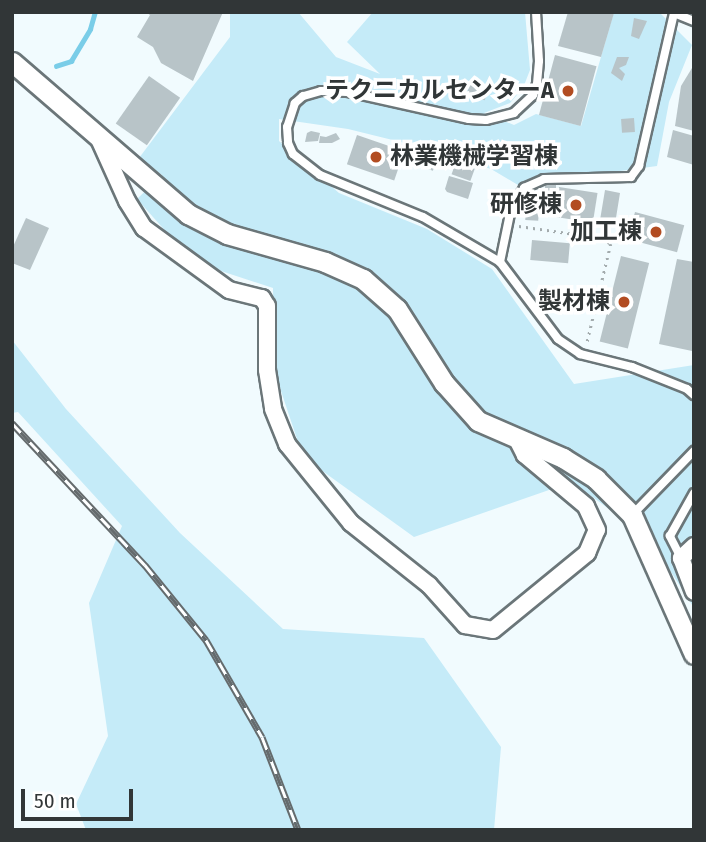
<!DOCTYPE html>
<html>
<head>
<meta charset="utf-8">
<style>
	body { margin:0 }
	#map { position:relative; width:706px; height:842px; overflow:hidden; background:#f1fbfe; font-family:"Fira Sans Condensed","Noto Sans JP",sans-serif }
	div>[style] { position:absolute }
	.green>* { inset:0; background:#c5ebf8 }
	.stream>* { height:4.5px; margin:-2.25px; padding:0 2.25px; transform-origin:2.25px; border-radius:2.25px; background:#7acde8 }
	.building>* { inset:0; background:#b8c4c8; transform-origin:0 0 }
	.path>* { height:2.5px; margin-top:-1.25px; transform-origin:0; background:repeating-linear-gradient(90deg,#a3abad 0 2px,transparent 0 7px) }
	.roads { filter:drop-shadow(2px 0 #6b7679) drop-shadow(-2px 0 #6b7679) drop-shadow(0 2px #6b7679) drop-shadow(0 -2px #6b7679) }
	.service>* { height:8px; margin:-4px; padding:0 4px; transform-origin:4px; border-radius:4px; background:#fff }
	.minor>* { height:16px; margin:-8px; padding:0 8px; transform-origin:8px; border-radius:8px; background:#fff }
	.tertiary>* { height:19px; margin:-9.5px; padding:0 9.5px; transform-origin:9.5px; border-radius:9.5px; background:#fff }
	.rail>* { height:7px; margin-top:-3.5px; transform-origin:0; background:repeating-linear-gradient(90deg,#fff 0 13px,#656b6d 0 26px); box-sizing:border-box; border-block:2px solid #656b6d }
	.dots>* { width:19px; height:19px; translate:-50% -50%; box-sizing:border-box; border:4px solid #fff; border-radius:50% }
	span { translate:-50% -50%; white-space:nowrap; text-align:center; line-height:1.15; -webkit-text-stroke:7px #fff; paint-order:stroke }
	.poi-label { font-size:24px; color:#313637; font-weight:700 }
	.right { translate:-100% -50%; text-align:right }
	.left { translate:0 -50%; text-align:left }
	.frame { position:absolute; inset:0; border:14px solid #313637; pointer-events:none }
	.scale { position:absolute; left:21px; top:789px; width:112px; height:32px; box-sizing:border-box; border:4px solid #313637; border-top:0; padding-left:9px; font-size:21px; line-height:24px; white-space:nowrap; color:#313637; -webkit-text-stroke:5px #fff; paint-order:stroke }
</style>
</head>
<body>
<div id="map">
	<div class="green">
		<i style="clip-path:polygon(230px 12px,298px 12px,336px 57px,380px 74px,347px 42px,373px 12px,525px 12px,530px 70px,523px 88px,510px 103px,484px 113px,514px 125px,536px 114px,581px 126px,614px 12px,659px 12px,692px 45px,669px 102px,657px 166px,518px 185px,491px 169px,421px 147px,348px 129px,279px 119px,279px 141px,339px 193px,427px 229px,492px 269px,574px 384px,694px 365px,694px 608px,650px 539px,572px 482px,414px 537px,303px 457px,274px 370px,273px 288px,221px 271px,177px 244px,137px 199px,162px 175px,139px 158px,230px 37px)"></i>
		<i style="clip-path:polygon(12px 340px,66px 409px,180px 533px,283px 629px,424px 638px,501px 747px,494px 830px,86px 830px,76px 804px,108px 736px,89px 603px,122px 526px,18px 412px,12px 413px)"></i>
	</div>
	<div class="stream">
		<i style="left:56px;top:66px;width:16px;rotate:-18deg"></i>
		<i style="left:71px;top:61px;width:37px;rotate:-59deg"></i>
		<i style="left:90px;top:29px;width:18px;rotate:-74deg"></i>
	</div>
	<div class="building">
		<i style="clip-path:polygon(146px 12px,223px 12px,193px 81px,161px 63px,153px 47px,137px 37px,150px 15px)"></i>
		<i style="clip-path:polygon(568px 12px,614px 13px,601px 57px,558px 46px)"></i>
		<i style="clip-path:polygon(634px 18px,647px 21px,639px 39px,631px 36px)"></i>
		<i style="left:555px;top:55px;width:43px;height:62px;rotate:15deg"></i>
		<i style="clip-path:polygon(617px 57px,629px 57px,626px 65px,619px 68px,625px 74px,622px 81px,611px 73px)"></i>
		<i style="clip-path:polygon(692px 68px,694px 69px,694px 131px,675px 126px,681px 86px)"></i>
		<i style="left:149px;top:76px;width:38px;height:58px;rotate:35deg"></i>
		<i style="left:470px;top:84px;width:19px;height:11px;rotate:18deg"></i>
		<i style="left:634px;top:118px;width:14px;height:13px;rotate:86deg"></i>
		<i style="clip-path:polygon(673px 130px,694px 136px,694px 165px,667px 157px)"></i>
		<i style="clip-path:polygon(311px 131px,320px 133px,318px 141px,305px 142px,307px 133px)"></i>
		<i style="clip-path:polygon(336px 133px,340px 139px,332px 143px,319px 143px,320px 136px,326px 137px)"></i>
		<i style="left:357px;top:135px;width:50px;height:31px;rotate:19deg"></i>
		<i style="left:409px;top:154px;width:28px;height:8px;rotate:19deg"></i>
		<i style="left:456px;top:162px;width:20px;height:13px;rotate:20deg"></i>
		<i style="clip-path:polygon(449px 176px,473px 183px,468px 199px,447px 192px,445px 189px)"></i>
		<i style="left:545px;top:184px;width:11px;height:13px"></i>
		<i style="left:559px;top:187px;width:39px;height:30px;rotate:9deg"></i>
		<i style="clip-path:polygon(605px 190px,620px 193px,615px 224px,606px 222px,605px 227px,599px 226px)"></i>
		<i style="left:527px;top:195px;width:13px;height:25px;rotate:4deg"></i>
		<i style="left:635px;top:212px;width:51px;height:28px;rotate:15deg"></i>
		<i style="clip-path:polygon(26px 218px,49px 228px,30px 270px,12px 263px,12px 249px)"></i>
		<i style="left:532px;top:240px;width:38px;height:20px;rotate:5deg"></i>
		<i style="left:621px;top:256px;width:29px;height:88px;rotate:14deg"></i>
		<i style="clip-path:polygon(677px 259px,694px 262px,692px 351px,659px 344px)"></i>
	</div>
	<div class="path">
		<i style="left:519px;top:226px;width:84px;rotate:8.2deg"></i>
		<i style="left:602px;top:238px;width:11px;rotate:34deg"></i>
		<i style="left:611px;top:244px;width:102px;rotate:103.6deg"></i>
	</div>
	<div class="roads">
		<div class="service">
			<i style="left:536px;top:12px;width:49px;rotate:86.5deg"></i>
			<i style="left:539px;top:61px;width:23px;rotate:95deg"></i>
			<i style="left:537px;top:84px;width:12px;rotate:110deg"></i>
			<i style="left:533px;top:95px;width:26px;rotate:137deg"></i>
			<i style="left:514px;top:113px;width:29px;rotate:166deg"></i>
			<i style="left:486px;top:120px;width:17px;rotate:-177deg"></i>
			<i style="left:469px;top:119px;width:125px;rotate:-167.5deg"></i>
			<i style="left:347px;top:92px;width:26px;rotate:-178deg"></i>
			<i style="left:321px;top:91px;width:19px;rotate:164deg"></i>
			<i style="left:303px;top:96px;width:11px;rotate:139deg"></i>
			<i style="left:295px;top:103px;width:25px;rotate:108deg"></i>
			<i style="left:287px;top:127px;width:16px;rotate:86deg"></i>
			<i style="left:288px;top:143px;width:12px;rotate:66deg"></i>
			<i style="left:293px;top:154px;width:34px;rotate:38deg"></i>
			<i style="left:320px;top:175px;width:111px;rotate:22.2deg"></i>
			<i style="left:423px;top:217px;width:89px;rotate:30.3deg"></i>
			<i style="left:500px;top:262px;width:96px;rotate:53deg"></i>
			<i style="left:558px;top:339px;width:27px;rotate:34deg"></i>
			<i style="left:580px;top:354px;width:54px;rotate:14deg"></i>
			<i style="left:632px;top:367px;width:59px;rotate:21.8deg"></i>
			<i style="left:687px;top:389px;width:9px;rotate:41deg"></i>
			<i style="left:500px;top:262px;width:54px;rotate:-78.3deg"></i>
			<i style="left:511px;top:209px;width:25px;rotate:-58deg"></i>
			<i style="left:524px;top:188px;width:22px;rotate:-24deg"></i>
			<i style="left:544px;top:179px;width:87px;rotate:-1.3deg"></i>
			<i style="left:631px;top:177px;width:14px;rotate:-54deg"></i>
			<i style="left:639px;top:166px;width:157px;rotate:-77.1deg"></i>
			<i style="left:674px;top:13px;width:22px;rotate:22deg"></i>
			<i style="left:633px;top:514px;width:88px;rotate:-45.9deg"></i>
			<i style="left:681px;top:558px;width:25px;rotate:-117deg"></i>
			<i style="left:670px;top:536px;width:49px;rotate:-60.8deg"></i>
		</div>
		<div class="minor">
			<i style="left:99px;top:139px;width:68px;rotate:65.7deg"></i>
			<i style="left:127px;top:201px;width:32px;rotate:58deg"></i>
			<i style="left:144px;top:228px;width:105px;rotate:36.1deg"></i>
			<i style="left:229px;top:290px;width:34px;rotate:14deg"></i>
			<i style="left:262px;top:298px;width:9px;rotate:58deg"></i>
			<i style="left:267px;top:306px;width:64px;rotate:90deg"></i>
			<i style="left:267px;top:370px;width:39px;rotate:81deg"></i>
			<i style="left:273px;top:409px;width:38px;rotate:68deg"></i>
			<i style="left:287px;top:444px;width:102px;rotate:51deg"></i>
			<i style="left:351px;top:523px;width:100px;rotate:38.5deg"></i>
			<i style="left:429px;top:585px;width:54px;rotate:48deg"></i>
			<i style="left:465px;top:625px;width:28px;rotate:10deg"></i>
			<i style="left:493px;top:630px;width:122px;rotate:-39.3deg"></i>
			<i style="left:587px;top:553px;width:25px;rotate:-67deg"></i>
			<i style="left:597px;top:530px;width:26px;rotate:-115deg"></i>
			<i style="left:586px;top:506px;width:80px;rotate:-140.1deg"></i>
			<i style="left:525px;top:455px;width:16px;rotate:-117deg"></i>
			<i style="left:694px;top:546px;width:18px;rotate:137deg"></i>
			<i style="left:681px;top:558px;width:36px;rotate:69deg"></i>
		</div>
		<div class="tertiary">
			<i style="left:12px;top:62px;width:233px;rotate:40.8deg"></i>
			<i style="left:188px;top:214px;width:44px;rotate:27.1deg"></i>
			<i style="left:227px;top:234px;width:102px;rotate:15.9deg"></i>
			<i style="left:325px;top:262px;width:42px;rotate:24.1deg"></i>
			<i style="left:363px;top:279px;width:45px;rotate:41.4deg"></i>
			<i style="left:397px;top:309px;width:88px;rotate:57.6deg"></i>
			<i style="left:444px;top:383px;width:51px;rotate:48.2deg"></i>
			<i style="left:478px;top:421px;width:93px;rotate:23.5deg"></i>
			<i style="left:563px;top:458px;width:39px;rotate:32deg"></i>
			<i style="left:596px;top:479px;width:51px;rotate:45deg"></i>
			<i style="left:632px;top:515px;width:152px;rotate:66deg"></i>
		</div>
	</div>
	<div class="rail">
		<i style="left:12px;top:423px;width:195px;rotate:46.9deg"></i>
		<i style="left:145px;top:565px;width:97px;rotate:50.9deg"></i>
		<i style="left:206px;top:640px;width:112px;rotate:60deg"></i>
		<i style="left:262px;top:737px;width:100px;rotate:68.8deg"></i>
	</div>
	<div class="dots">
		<i style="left:568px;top:91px;background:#b24c21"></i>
		<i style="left:376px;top:157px;background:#b24c21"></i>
		<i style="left:576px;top:205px;background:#b24c21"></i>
		<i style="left:656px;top:232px;background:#b24c21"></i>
		<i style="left:624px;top:302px;background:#b24c21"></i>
	</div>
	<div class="poi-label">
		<span class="right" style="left:554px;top:91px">テクニカルセンターA</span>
		<span class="left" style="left:390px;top:157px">林業機械学習棟</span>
		<span class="right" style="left:562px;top:205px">研修棟</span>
		<span class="right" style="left:642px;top:232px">加工棟</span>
		<span class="right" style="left:610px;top:302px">製材棟</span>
	</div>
	<div class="frame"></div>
	<div class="scale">50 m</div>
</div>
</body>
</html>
